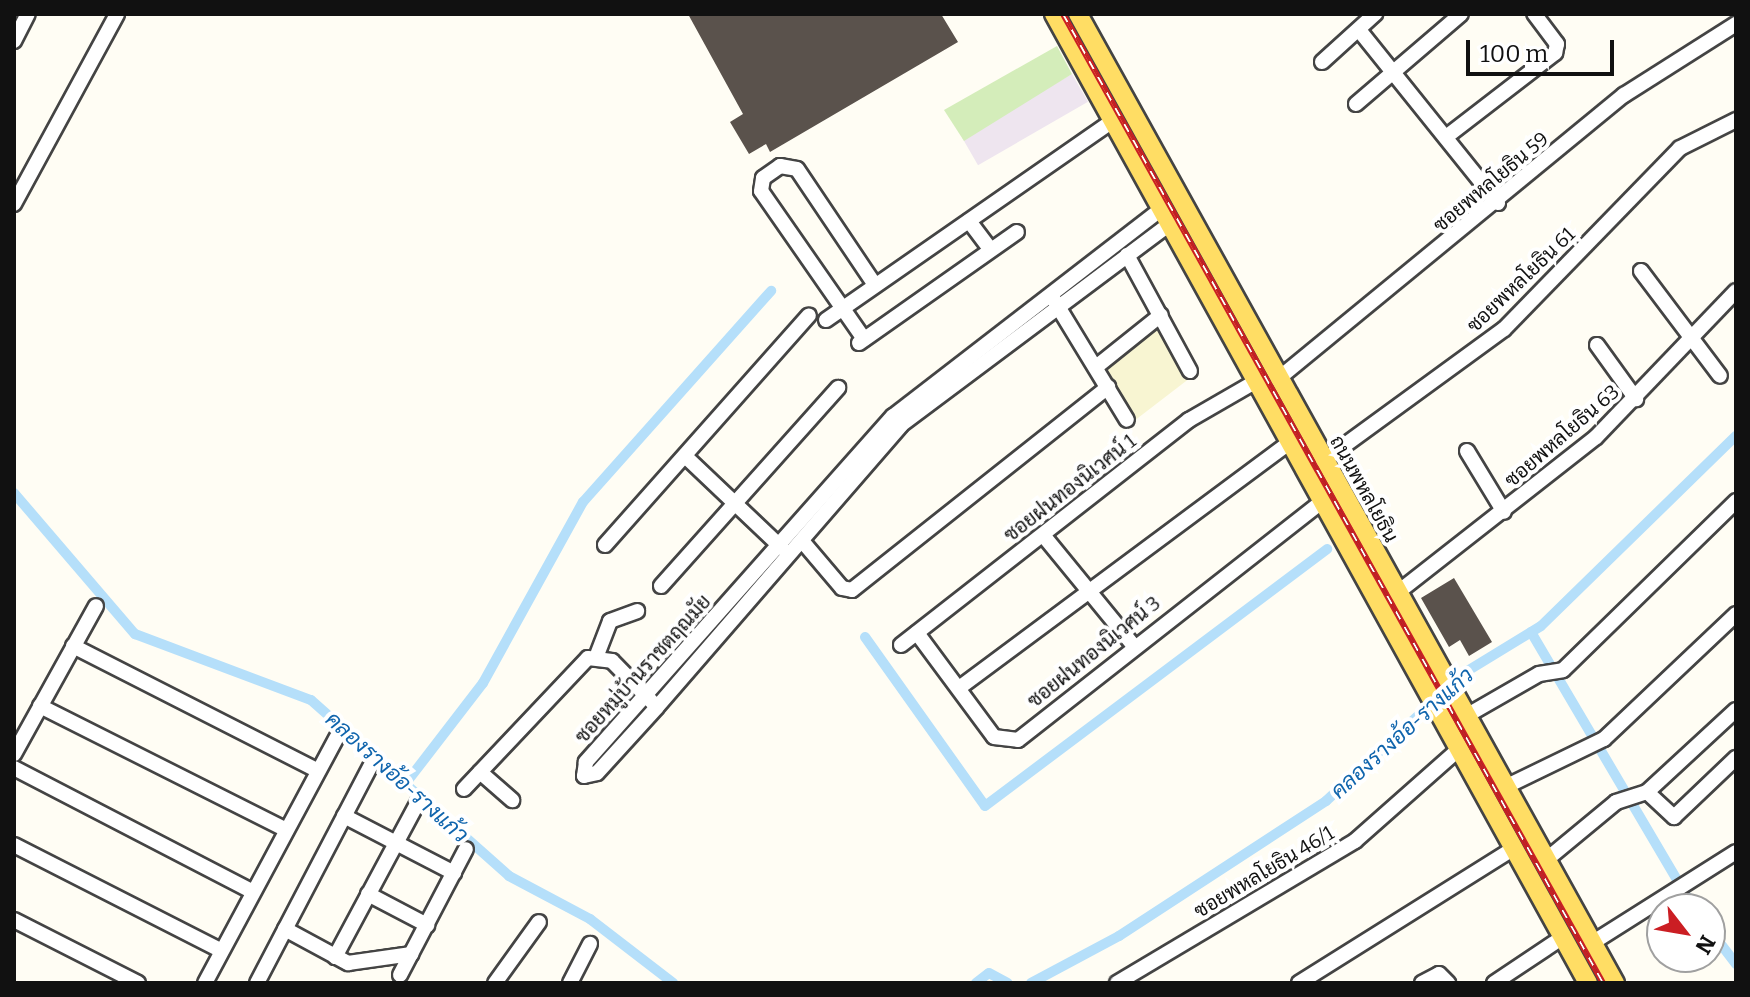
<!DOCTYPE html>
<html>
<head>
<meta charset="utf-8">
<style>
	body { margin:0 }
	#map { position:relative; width:1750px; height:997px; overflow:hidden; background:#fffdf4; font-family:Bitter,Sarabun,serif }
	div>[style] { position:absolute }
	.industrial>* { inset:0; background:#eee5ef; transform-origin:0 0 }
	.farmland>* { inset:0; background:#f8f5d2 }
	.green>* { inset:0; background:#d4edba }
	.canal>* { height:10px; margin:-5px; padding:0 5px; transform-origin:5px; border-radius:5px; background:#b5dffa }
	.building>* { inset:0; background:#5a524c }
	.roads { filter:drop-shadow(2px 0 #444) drop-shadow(-2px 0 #444) drop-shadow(0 2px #444) drop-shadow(0 -2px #444) }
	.minor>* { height:14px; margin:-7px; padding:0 7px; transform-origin:7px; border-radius:7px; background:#fff }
	.major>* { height:18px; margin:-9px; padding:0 9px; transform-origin:9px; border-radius:9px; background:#ffdd64 }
	.rail>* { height:6px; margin-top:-3px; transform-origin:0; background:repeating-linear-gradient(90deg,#fff 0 9px,#cb1e23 0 18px); box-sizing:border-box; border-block:2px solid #cb1e23 }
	span { translate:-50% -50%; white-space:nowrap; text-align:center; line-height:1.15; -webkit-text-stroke:8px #fff; paint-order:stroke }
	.street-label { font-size:20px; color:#111 }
	.water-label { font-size:22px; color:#1065ad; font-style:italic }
	.frame { position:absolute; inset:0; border:16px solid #111; pointer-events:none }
	.north { position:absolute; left:1646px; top:893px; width:80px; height:80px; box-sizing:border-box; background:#fff; border:2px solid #a0a0a0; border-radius:50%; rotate:121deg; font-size:22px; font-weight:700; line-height:32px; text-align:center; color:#111 }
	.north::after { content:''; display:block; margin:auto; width:28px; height:36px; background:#cb1e23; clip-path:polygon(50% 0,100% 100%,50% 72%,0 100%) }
	.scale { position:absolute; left:1466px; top:40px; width:148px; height:36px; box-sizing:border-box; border:4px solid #111; border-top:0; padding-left:10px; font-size:24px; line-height:28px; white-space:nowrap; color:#111; -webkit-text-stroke:6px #fff; paint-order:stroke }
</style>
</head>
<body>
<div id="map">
	<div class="industrial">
		<i style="left:1072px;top:74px;width:32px;height:127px;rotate:60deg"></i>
	</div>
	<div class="farmland">
		<i style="clip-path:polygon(1159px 323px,1190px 378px,1134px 421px,1103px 369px)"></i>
	</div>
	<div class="green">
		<i style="clip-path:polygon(1057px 46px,1072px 74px,964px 141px,944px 110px)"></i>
	</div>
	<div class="canal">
		<i style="left:14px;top:493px;width:186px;rotate:49.4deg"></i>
		<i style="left:135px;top:634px;width:188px;rotate:20.6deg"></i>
		<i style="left:311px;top:700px;width:265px;rotate:41.6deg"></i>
		<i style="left:509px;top:876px;width:92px;rotate:28deg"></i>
		<i style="left:590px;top:919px;width:105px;rotate:37.6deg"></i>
		<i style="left:1531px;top:632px;width:321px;rotate:59.5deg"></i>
		<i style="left:865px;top:637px;width:207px;rotate:54.6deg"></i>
		<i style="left:985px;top:806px;width:428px;rotate:-36.9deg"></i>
		<i style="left:406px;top:783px;width:126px;rotate:-52.4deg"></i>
		<i style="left:483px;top:683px;width:207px;rotate:-61.1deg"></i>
		<i style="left:583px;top:502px;width:283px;rotate:-48.3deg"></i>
		<i style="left:1710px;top:930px;width:43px;rotate:52.6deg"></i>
		<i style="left:976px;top:983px;width:16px;rotate:-38deg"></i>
		<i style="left:989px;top:973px;width:21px;rotate:28deg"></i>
		<i style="left:1031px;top:983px;width:100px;rotate:-28.1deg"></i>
		<i style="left:1119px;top:936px;width:247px;rotate:-33.1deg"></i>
		<i style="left:1326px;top:801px;width:188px;rotate:-42.8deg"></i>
		<i style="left:1464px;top:673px;width:90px;rotate:-31.4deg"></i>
		<i style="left:1541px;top:626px;width:272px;rotate:-44.3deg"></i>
	</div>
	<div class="building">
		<i style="clip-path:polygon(688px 14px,941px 14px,958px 42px,770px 152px,766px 144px,749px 154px,730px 122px,743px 114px)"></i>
		<i style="clip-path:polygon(1454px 578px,1492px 642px,1469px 656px,1460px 640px,1449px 647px,1421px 598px)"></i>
	</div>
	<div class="roads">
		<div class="minor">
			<i style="left:1359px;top:30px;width:222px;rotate:51.2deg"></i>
			<i style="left:14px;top:41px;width:30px;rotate:-63deg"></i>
			<i style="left:1322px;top:62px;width:72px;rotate:-42.2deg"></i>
			<i style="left:1356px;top:104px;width:138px;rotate:-40.6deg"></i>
			<i style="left:1446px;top:137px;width:138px;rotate:-37.6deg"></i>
			<i style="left:1555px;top:53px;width:9px;rotate:-77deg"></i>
			<i style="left:1557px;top:44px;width:38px;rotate:-127deg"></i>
			<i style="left:14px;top:204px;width:216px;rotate:-61.5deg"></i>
			<i style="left:1160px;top:210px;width:337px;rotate:142.3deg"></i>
			<i style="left:893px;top:416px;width:463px;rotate:131.6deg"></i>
			<i style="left:586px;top:762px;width:14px;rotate:98deg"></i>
			<i style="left:584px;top:776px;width:13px;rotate:-13deg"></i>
			<i style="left:597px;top:773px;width:89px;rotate:-47.7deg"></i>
			<i style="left:657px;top:707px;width:373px;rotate:-49.1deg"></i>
			<i style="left:901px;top:425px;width:334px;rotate:-36.8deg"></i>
			<i style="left:969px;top:221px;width:36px;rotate:53deg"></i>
			<i style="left:1127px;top:255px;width:132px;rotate:61.5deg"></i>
			<i style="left:1641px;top:271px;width:131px;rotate:53deg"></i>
			<i style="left:1054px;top:300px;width:140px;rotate:58.7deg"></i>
			<i style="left:826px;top:320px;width:348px;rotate:-34.8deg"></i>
			<i style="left:864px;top:339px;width:180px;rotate:-124.8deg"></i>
			<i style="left:761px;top:191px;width:13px;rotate:-81deg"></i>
			<i style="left:763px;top:178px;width:21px;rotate:-35deg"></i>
			<i style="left:780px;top:166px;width:17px;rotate:10deg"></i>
			<i style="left:797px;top:169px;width:140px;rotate:56.1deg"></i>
			<i style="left:859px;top:343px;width:193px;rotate:-35.1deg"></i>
			<i style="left:1597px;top:345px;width:67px;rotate:54.2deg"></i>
			<i style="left:1096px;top:367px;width:83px;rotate:-38.7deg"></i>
			<i style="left:1278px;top:379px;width:448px;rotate:-39.4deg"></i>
			<i style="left:1624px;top:95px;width:133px;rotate:-32.4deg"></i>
			<i style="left:1467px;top:451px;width:71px;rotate:58.8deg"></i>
			<i style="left:685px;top:456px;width:134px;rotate:43.5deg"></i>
			<i style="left:1323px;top:461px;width:224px;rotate:-36.1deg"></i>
			<i style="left:1504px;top:329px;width:252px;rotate:-45.8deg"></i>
			<i style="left:1680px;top:148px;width:63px;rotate:-26.6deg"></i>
			<i style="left:1043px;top:535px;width:142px;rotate:50.7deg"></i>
			<i style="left:803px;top:542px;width:60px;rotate:49.7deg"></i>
			<i style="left:842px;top:588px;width:10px;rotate:11deg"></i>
			<i style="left:852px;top:590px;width:327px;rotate:-38.4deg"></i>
			<i style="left:605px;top:545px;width:307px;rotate:-48.4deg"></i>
			<i style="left:661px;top:586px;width:266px;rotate:-48.2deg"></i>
			<i style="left:1397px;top:593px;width:253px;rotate:-38.1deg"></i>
			<i style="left:1596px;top:437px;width:202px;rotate:-46.2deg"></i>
			<i style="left:917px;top:633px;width:129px;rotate:53.5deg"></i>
			<i style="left:994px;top:737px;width:24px;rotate:7deg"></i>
			<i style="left:1018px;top:740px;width:384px;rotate:-38.1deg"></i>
			<i style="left:901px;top:645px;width:365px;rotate:-38deg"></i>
			<i style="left:1189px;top:420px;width:74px;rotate:-30deg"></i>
			<i style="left:73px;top:646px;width:275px;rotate:27deg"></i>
			<i style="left:597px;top:655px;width:36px;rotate:-69deg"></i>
			<i style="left:610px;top:621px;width:29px;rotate:-20deg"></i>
			<i style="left:959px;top:688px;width:409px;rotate:-36.6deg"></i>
			<i style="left:40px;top:706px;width:276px;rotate:26.7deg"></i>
			<i style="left:1466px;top:716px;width:84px;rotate:-29.9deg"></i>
			<i style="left:1539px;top:674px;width:24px;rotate:-9deg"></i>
			<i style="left:1563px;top:670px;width:242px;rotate:-44.3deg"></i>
			<i style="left:14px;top:754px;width:169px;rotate:-61deg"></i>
			<i style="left:14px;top:768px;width:269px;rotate:27.4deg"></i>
			<i style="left:480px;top:772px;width:43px;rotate:41.2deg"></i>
			<i style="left:1505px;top:787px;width:110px;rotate:-25.9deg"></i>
			<i style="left:1604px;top:739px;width:182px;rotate:-43.4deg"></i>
			<i style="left:464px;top:789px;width:180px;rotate:-46.6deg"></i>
			<i style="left:588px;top:658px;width:24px;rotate:7deg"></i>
			<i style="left:612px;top:661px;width:60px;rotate:45.7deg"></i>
			<i style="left:1647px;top:792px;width:37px;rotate:43deg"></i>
			<i style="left:1674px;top:817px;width:86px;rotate:-43.6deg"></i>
			<i style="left:344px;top:816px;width:124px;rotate:27.4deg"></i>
			<i style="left:14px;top:845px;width:233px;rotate:27deg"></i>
			<i style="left:1546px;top:860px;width:91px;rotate:-39.6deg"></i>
			<i style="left:1616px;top:802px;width:33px;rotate:-18deg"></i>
			<i style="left:1647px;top:792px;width:121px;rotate:-42.7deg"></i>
			<i style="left:368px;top:894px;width:67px;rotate:27.7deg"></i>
			<i style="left:14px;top:920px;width:139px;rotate:26.9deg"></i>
			<i style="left:285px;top:929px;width:72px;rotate:28.4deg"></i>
			<i style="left:348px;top:963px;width:64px;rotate:-8.1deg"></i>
			<i style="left:1592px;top:943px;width:170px;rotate:-32.3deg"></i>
			<i style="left:335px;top:957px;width:176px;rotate:-61.8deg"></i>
			<i style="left:400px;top:975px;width:142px;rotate:-62.4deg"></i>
			<i style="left:205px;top:983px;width:279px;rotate:-61.8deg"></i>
			<i style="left:257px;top:983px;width:248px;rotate:-62.4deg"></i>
			<i style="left:495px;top:983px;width:75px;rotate:-54.2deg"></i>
			<i style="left:570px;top:983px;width:44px;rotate:-62.9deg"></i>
			<i style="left:1117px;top:983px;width:277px;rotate:-30.8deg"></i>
			<i style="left:1355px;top:841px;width:137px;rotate:-41.5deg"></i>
			<i style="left:1299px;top:983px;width:252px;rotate:-32.1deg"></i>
			<i style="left:1422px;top:983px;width:19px;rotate:-28deg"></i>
			<i style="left:1439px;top:974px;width:13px;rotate:45deg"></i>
			<i style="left:1494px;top:983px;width:83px;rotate:-33.7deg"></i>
		</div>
		<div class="major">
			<i style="left:1054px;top:14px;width:1106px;rotate:61.14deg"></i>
			<i style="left:1078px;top:14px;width:1108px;rotate:61.01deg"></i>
		</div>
	</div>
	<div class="rail">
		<i style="left:1063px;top:14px;width:1109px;rotate:60.87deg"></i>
	</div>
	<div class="street-label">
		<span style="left:1491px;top:182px;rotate:-40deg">ซอยพหลโยธิน 59</span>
		<span style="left:1521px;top:280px;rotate:-44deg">ซอยพหลโยธิน 61</span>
		<span style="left:1562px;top:436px;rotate:-41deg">ซอยพหลโยธิน 63</span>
		<span style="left:1070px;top:488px;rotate:-38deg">ซอยฝนทองนิเวศน์ 1</span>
		<span style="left:1364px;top:489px;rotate:61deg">ถนนพหลโยธิน</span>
		<span style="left:1094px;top:652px;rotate:-39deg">ซอยฝนทองนิเวศน์ 3</span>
		<span style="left:643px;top:669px;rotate:-48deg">ซอยหมู่บ้านราชตฤณมัย</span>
		<span style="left:1264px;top:872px;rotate:-31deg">ซอยพหลโยธิน 46/1</span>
	</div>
	<div class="water-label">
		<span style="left:1402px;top:733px;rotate:-42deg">คลองรางอ้อ-รางแก้ว</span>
		<span style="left:397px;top:777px;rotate:42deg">คลองรางอ้อ-รางแก้ว</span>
	</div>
	<div class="frame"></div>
	<div class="north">N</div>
	<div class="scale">100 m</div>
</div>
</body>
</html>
